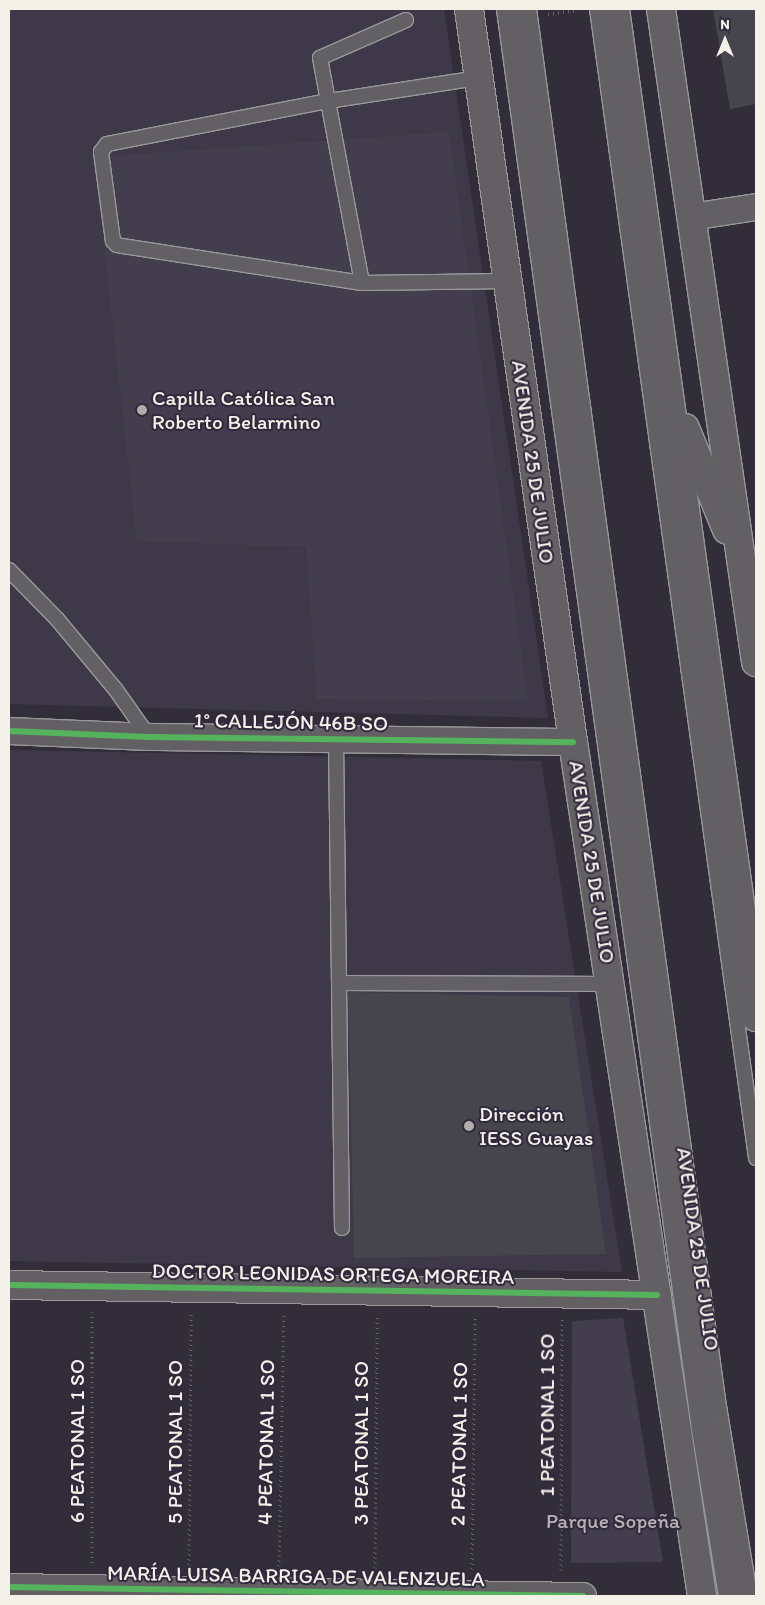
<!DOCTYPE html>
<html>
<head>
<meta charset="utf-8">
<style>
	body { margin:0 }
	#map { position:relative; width:765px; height:1605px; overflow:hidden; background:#312e39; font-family:Itim,sans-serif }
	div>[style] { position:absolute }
	.built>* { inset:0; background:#3e3948 }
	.green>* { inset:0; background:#423e4d }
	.building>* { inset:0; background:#46444c }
	.path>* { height:3px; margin-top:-1.5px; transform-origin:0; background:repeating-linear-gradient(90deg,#68666b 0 1px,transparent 0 5px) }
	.roads { filter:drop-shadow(1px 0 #9a989b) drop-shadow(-1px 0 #9a989b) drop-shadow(0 1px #9a989b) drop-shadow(0 -1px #9a989b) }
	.lane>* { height:14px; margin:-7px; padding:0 7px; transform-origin:7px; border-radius:7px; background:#626063 }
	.street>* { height:26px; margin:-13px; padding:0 13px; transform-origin:13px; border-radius:13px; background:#626063 }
	.secondary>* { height:28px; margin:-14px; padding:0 14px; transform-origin:14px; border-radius:14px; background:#626063 }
	.primary>* { height:28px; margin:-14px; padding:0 14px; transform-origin:14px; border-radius:14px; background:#626063 }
	.cycleway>* { height:6px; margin:-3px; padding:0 3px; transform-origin:3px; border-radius:3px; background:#56b35d }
	.dots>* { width:14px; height:14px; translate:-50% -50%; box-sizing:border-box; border:2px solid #2f2a3d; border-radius:50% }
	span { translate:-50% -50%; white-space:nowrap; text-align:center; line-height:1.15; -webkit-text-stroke:4px #2f2a3d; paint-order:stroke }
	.poi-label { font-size:21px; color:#f4f1e8 }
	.left { translate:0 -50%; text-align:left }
	.street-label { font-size:21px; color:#f4f1e8 }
	.park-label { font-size:21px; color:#b7b3b3 }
	.frame { position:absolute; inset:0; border:10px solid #f4f1e8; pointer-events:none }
	.north { position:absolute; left:700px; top:15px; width:50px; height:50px; -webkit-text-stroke:4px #2f2a3d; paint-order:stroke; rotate:0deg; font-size:14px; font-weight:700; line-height:20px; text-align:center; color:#f4f1e8 }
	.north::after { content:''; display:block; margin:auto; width:18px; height:22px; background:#f4f1e8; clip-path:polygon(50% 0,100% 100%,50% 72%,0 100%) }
</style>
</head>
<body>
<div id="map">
	<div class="built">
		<i style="clip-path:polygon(9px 9px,444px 9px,548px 718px,9px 704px)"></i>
		<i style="clip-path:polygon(9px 750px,541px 761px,622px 1272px,9px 1261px)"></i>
	</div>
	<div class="green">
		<i style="clip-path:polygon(449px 132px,528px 701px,317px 699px,306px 547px,137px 541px,94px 157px)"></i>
		<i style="clip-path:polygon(623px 1318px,663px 1562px,571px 1563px,572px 1321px)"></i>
	</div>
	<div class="building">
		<i style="clip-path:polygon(713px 9px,756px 9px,756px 104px,730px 109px)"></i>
		<i style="clip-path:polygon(348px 992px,569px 997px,606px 1254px,354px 1258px)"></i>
	</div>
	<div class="path">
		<i style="left:548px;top:14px;width:29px;rotate:-8deg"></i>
		<i style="left:92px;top:1312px;width:251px;rotate:90deg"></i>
		<i style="left:189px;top:1565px;width:252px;rotate:-89.5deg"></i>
		<i style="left:279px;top:1566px;width:251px;rotate:-88.9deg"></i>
		<i style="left:375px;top:1568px;width:252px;rotate:-89.5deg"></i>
		<i style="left:472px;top:1569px;width:251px;rotate:-89.3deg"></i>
		<i style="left:561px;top:1570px;width:251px;rotate:-89.8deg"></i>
	</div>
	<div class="roads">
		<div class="lane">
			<i style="left:529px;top:9px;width:1404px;rotate:82.26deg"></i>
			<i style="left:718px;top:1400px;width:199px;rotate:80.7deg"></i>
			<i style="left:597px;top:9px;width:1160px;rotate:82.12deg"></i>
			<i style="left:406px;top:20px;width:94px;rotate:156.2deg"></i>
			<i style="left:320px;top:58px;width:44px;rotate:79.5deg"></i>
			<i style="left:328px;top:101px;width:185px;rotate:79.4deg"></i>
			<i style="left:362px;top:283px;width:248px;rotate:-171.2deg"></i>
			<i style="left:117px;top:245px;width:6px;rotate:-135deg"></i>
			<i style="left:113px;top:241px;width:90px;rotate:-97.7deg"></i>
			<i style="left:101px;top:152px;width:10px;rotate:-53deg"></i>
			<i style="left:107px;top:144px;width:225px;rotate:-11deg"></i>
			<i style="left:328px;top:101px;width:152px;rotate:-8.7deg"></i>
			<i style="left:362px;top:283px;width:145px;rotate:-0.8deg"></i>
			<i style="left:9px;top:570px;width:69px;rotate:45.6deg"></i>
			<i style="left:57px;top:619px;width:92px;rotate:50.3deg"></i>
			<i style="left:116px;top:690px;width:57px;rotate:54.9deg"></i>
			<i style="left:336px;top:739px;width:489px;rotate:89.3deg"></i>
			<i style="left:340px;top:983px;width:271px;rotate:0.2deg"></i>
		</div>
		<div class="street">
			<i style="left:691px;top:217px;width:66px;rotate:-8.7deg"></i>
			<i style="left:9px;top:731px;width:140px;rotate:2.5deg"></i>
			<i style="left:149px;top:737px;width:424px;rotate:0.7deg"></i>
			<i style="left:9px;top:1587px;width:574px;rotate:0.9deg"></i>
		</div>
		<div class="secondary">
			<i style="left:9px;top:1285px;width:648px;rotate:0.88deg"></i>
		</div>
		<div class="primary">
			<i style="left:469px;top:9px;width:740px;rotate:81.92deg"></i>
			<i style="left:573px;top:742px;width:864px;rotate:81.41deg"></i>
			<i style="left:511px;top:9px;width:1433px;rotate:82.18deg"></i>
			<i style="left:706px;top:1429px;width:169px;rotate:80.8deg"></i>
			<i style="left:615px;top:9px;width:1018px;rotate:82.04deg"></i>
			<i style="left:661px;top:9px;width:660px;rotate:81.72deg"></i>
			<i style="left:685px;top:428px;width:110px;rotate:67.6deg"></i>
		</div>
	</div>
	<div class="cycleway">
		<i style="left:9px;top:731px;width:140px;rotate:2.5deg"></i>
		<i style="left:149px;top:737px;width:424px;rotate:0.7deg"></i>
		<i style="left:9px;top:1285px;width:648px;rotate:0.88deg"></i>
		<i style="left:9px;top:1587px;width:574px;rotate:0.9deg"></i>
	</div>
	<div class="dots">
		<i style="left:142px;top:410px;background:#b0adab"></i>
		<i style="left:469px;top:1126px;background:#b0adab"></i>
	</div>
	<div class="poi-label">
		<span class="left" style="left:152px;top:410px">Capilla Católica San<br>Roberto Belarmino</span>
		<span class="left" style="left:479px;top:1126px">Dirección<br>IESS Guayas</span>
	</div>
	<div class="street-label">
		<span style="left:533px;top:462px;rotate:82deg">AVENIDA 25 DE JULIO</span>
		<span style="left:291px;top:722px;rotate:1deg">1° CALLEJÓN 46B SO</span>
		<span style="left:592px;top:862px;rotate:81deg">AVENIDA 25 DE JULIO</span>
		<span style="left:698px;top:1249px;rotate:82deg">AVENIDA 25 DE JULIO</span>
		<span style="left:333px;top:1274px;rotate:1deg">DOCTOR LEONIDAS ORTEGA MOREIRA</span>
		<span style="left:547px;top:1415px;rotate:-90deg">1 PEATONAL 1 SO</span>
		<span style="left:77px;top:1441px;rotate:-90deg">6 PEATONAL 1 SO</span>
		<span style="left:175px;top:1442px;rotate:-90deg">5 PEATONAL 1 SO</span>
		<span style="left:266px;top:1442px;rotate:-89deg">4 PEATONAL 1 SO</span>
		<span style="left:361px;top:1443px;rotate:-90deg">3 PEATONAL 1 SO</span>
		<span style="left:459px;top:1444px;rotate:-89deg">2 PEATONAL 1 SO</span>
		<span style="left:296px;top:1576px;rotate:1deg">MARÍA LUISA BARRIGA DE VALENZUELA</span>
	</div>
	<div class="park-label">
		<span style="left:613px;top:1521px">Parque Sopeña</span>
	</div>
	<div class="frame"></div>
	<div class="north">N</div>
</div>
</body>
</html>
